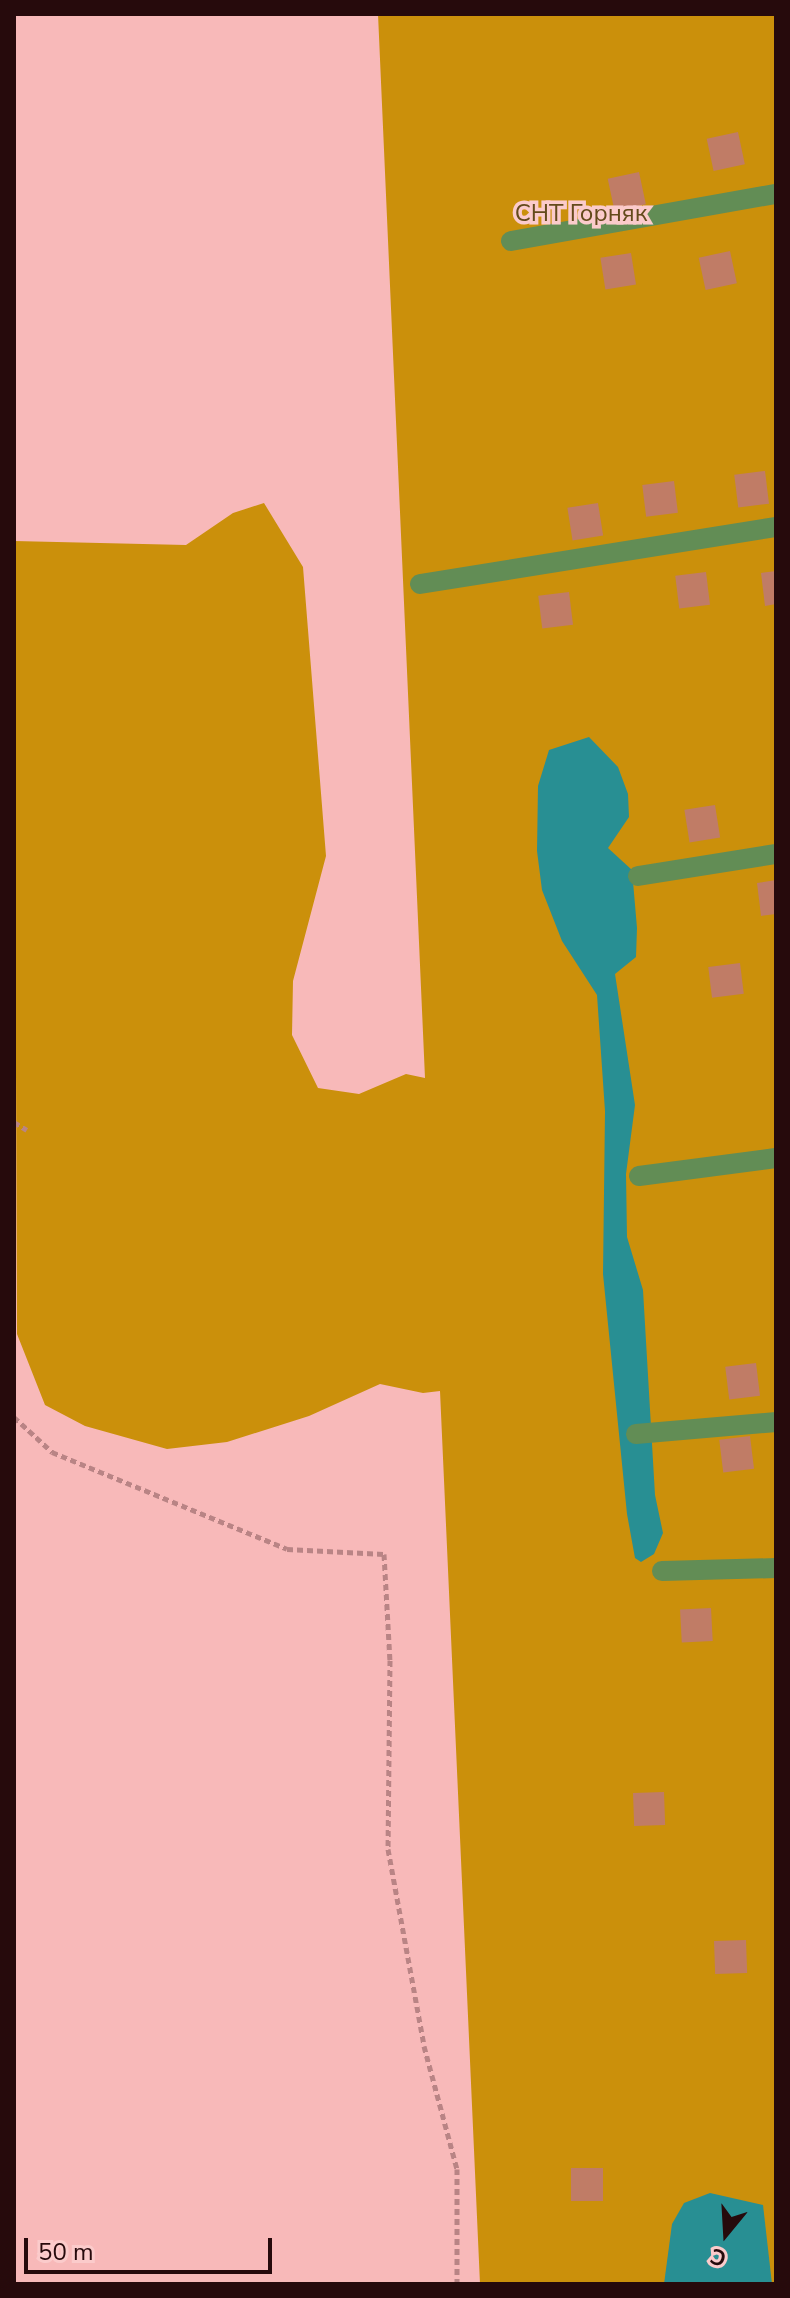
<!DOCTYPE html>
<html>
<head>
<meta charset="utf-8">
<style>
	body { margin:0 }
	#map { position:relative; width:790px; height:2298px; overflow:hidden; background:#f8b9b9; font-family:"Nunito Sans",sans-serif }
	div>[style] { position:absolute }
	.green>* { inset:0; background:#cb900b }
	.water>* { inset:0; background:#288f93 }
	.building>* { inset:0; background:#c07c66; transform-origin:0 0 }
	.path>* { height:5px; margin-top:-2.5px; transform-origin:0; background:repeating-linear-gradient(90deg,#b98485 0 6px,transparent 0 10px) }
	.minor>* { height:20px; margin:-10px; padding:0 10px; transform-origin:10px; border-radius:10px; background:#628d55 }
	span { translate:-50% -50%; white-space:nowrap; text-align:center; line-height:1.15; -webkit-text-stroke:7px #fbcbcb; paint-order:stroke }
	.park-label { font-size:24px; color:#644a1b }
	.frame { position:absolute; inset:0; border:16px solid #260a0c; pointer-events:none }
	.north { position:absolute; left:686px; top:2194px; width:80px; height:80px; -webkit-text-stroke:6px #fbcbcb; paint-order:stroke; rotate:198deg; font-size:22px; font-weight:700; line-height:32px; text-align:center; color:#260a0c }
	.north::after { content:''; display:block; margin:auto; width:28px; height:36px; background:#260a0c; clip-path:polygon(50% 0,100% 100%,50% 72%,0 100%) }
	.scale { position:absolute; left:24px; top:2238px; width:248px; height:36px; box-sizing:border-box; border:4px solid #260a0c; border-top:0; padding-left:10px; font-size:24px; line-height:28px; white-space:nowrap; color:#260a0c; -webkit-text-stroke:6px #fbcbcb; paint-order:stroke }
</style>
</head>
<body>
<div id="map">
	<div class="green">
		<i style="clip-path:polygon(378px 14px,776px 14px,776px 2284px,480px 2284px,440px 1391px,423px 1393px,380px 1384px,309px 1416px,227px 1442px,167px 1449px,85px 1426px,45px 1405px,17px 1334px,14px 541px,186px 545px,233px 513px,264px 503px,303px 567px,326px 856px,293px 981px,292px 1035px,318px 1088px,359px 1094px,406px 1074px,425px 1078px)"></i>
	</div>
	<div class="water">
		<i style="clip-path:polygon(589px 737px,618px 767px,628px 794px,629px 817px,608px 848px,632px 870px,637px 928px,636px 957px,615px 974px,635px 1105px,626px 1174px,627px 1237px,643px 1290px,655px 1495px,663px 1533px,654px 1554px,641px 1562px,635px 1558px,627px 1514px,603px 1274px,605px 1111px,597px 995px,562px 941px,542px 890px,537px 851px,538px 786px,549px 750px)"></i>
		<i style="clip-path:polygon(710px 2193px,763px 2205px,772px 2284px,664px 2284px,672px 2224px,684px 2203px)"></i>
	</div>
	<div class="building">
		<i style="left:738px;top:132px;width:33px;height:32px;rotate:78deg"></i>
		<i style="left:639px;top:172px;width:33px;height:32px;rotate:78deg"></i>
		<i style="left:730px;top:251px;width:33px;height:32px;rotate:78deg"></i>
		<i style="left:631px;top:253px;width:32px;height:31px;rotate:81deg"></i>
		<i style="left:765px;top:471px;width:33px;height:31px;rotate:83deg"></i>
		<i style="left:674px;top:481px;width:32px;height:32px;rotate:83deg"></i>
		<i style="left:598px;top:503px;width:33px;height:31px;rotate:81deg"></i>
		<i style="clip-path:polygon(776px 571px,776px 604px,765px 606px,761px 573px)"></i>
		<i style="left:706px;top:572px;width:33px;height:31px;rotate:83deg"></i>
		<i style="left:569px;top:592px;width:33px;height:31px;rotate:83deg"></i>
		<i style="left:715px;top:805px;width:33px;height:31px;rotate:81deg"></i>
		<i style="clip-path:polygon(776px 880px,776px 914px,761px 916px,757px 883px)"></i>
		<i style="left:740px;top:963px;width:31px;height:32px;rotate:83deg"></i>
		<i style="left:756px;top:1363px;width:33px;height:31px;rotate:83deg"></i>
		<i style="left:750px;top:1436px;width:33px;height:31px;rotate:83deg"></i>
		<i style="left:711px;top:1608px;width:33px;height:31px;rotate:87deg"></i>
		<i style="left:664px;top:1792px;width:33px;height:31px;rotate:88deg"></i>
		<i style="left:746px;top:1940px;width:33px;height:32px;rotate:88deg"></i>
		<i style="left:571px;top:2168px;width:32px;height:33px"></i>
	</div>
	<div class="path">
		<i style="left:14px;top:1122px;width:15px;rotate:32deg"></i>
		<i style="left:14px;top:1417px;width:52px;rotate:42.6deg"></i>
		<i style="left:52px;top:1452px;width:254px;rotate:22.4deg"></i>
		<i style="left:287px;top:1549px;width:97px;rotate:3deg"></i>
		<i style="left:384px;top:1554px;width:106px;rotate:86.8deg"></i>
		<i style="left:390px;top:1660px;width:189px;rotate:90.6deg"></i>
		<i style="left:388px;top:1849px;width:200px;rotate:79.6deg"></i>
		<i style="left:424px;top:2046px;width:127px;rotate:75deg"></i>
		<i style="left:457px;top:2169px;width:115px;rotate:90deg"></i>
	</div>
	<div class="minor">
		<i style="left:511px;top:241px;width:269px;rotate:-10.1deg"></i>
		<i style="left:420px;top:584px;width:361px;rotate:-9.1deg"></i>
		<i style="left:638px;top:876px;width:140px;rotate:-9.1deg"></i>
		<i style="left:639px;top:1176px;width:138px;rotate:-7.5deg"></i>
		<i style="left:636px;top:1434px;width:141px;rotate:-4.9deg"></i>
		<i style="left:662px;top:1571px;width:114px;rotate:-1.5deg"></i>
	</div>
	<div class="park-label">
		<span style="left:581px;top:214px">СНТ Горняк</span>
	</div>
	<div class="frame"></div>
	<div class="north">С</div>
	<div class="scale">50 m</div>
</div>
</body>
</html>
